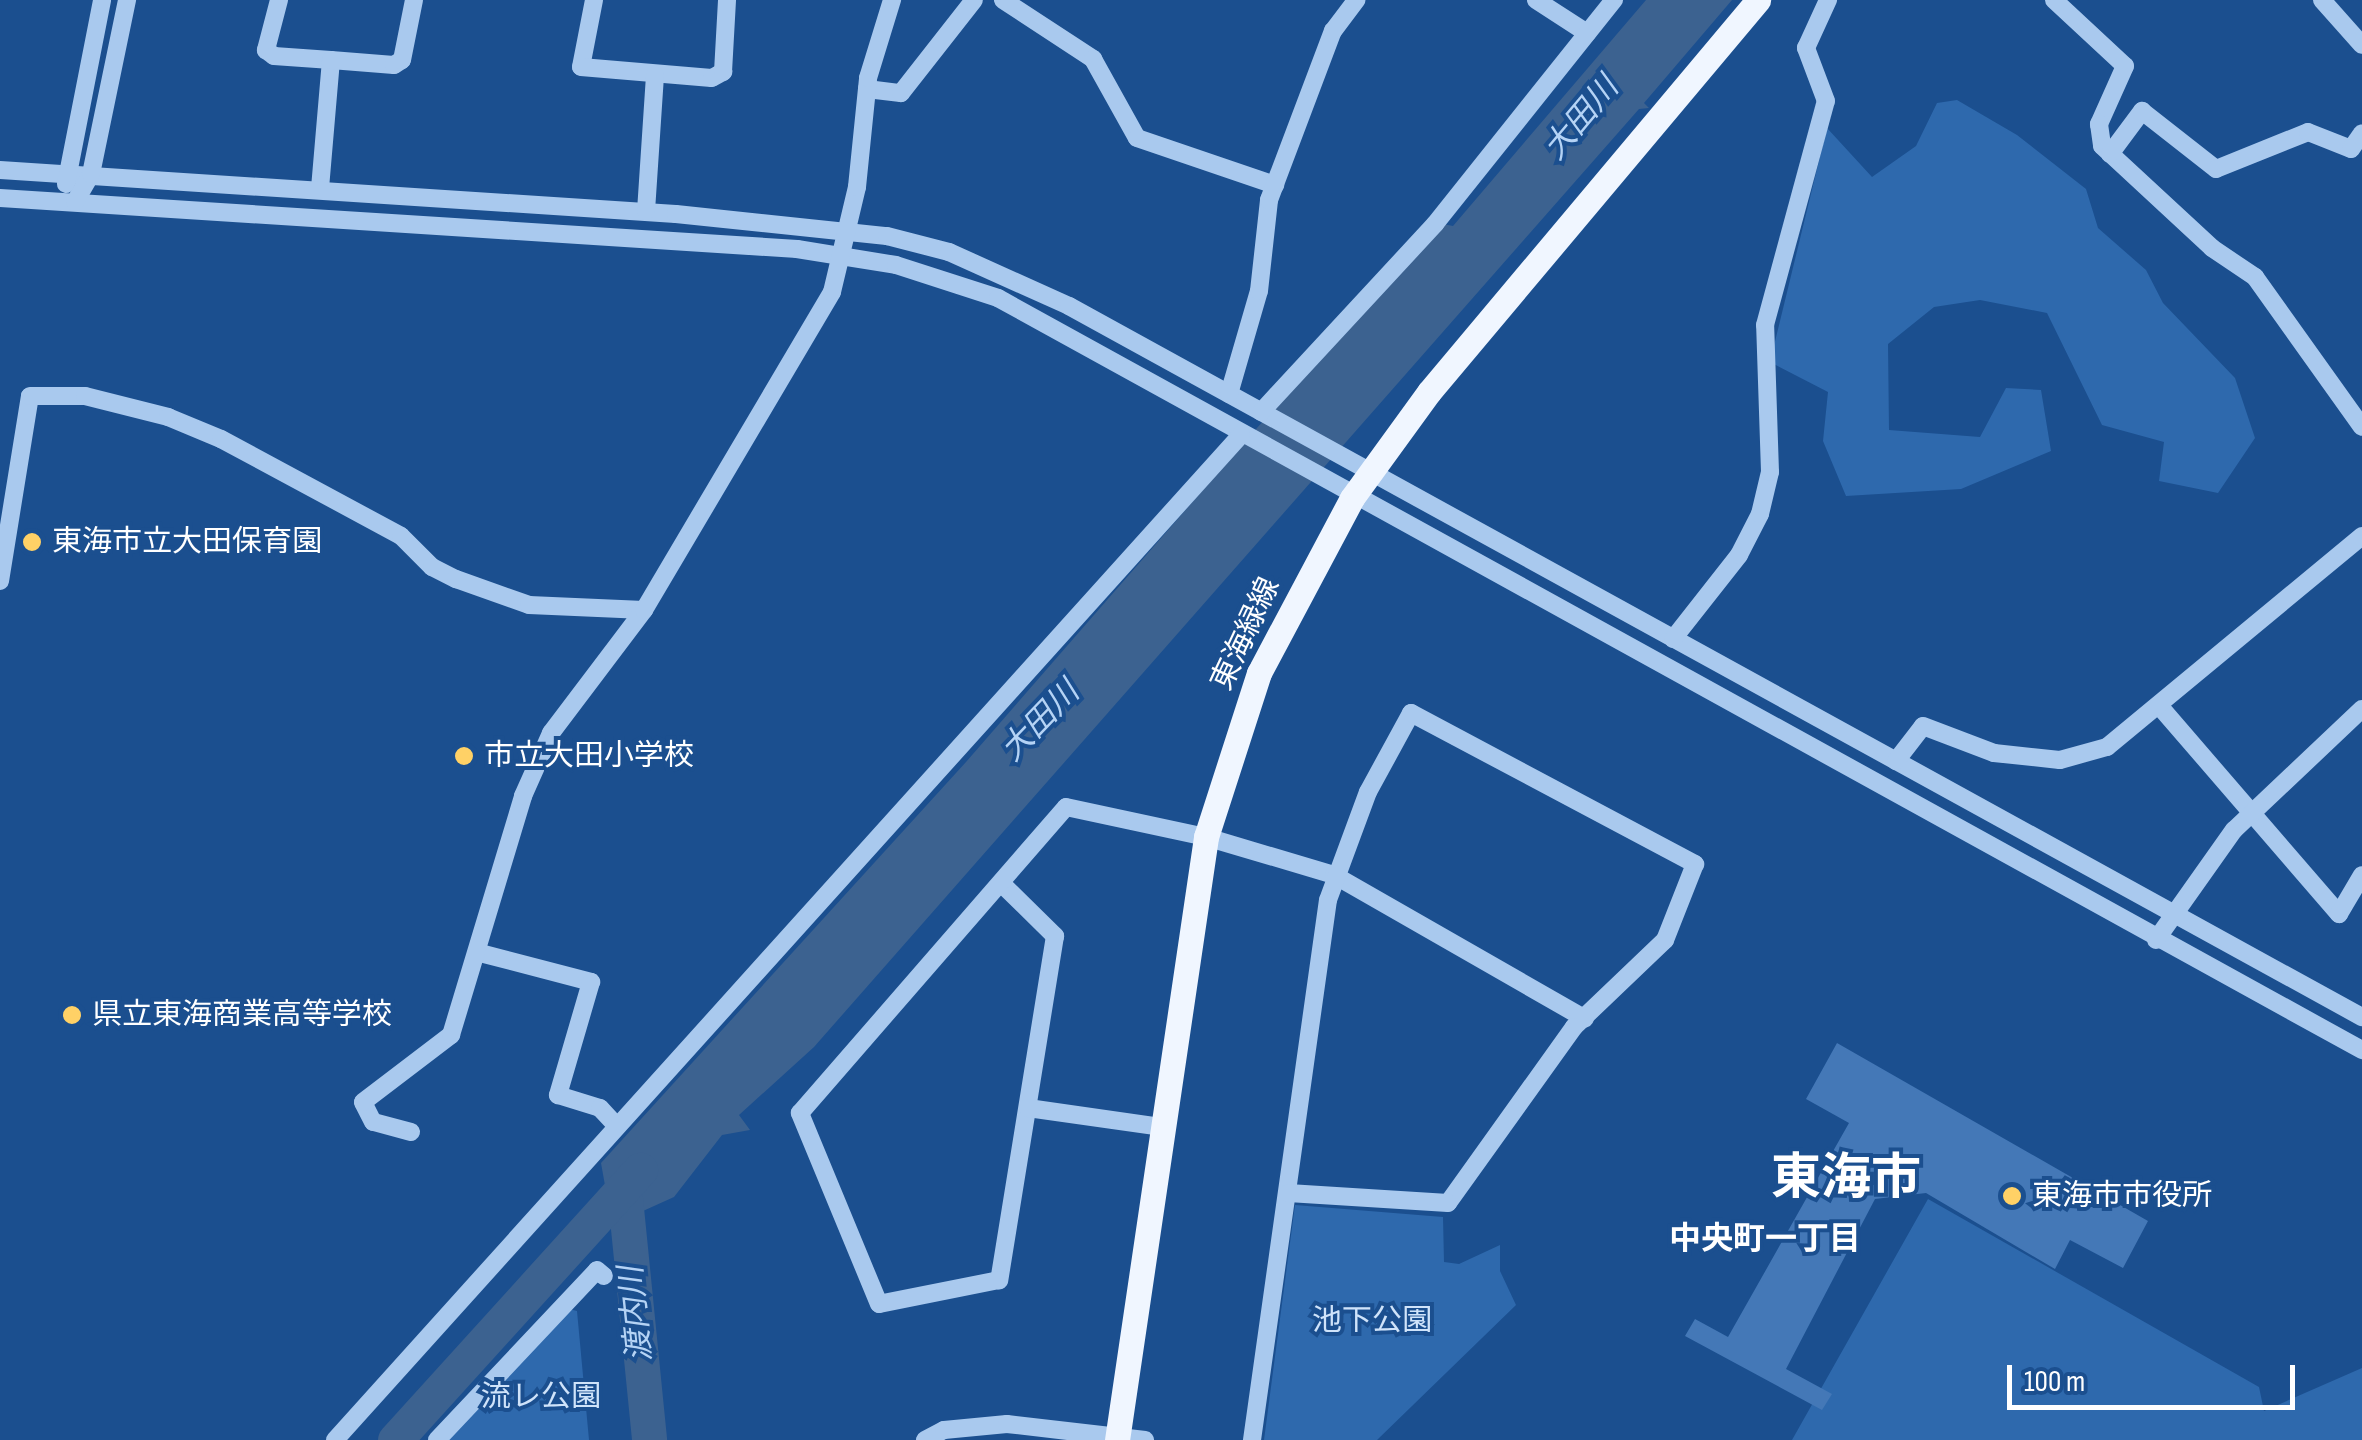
<!DOCTYPE html>
<html>
<head>
<meta charset="utf-8">
<style>
	body { margin:0 }
	#map { position:relative; width:2362px; height:1440px; overflow:hidden; background:#1b4f8f; font-family:"Sofia Sans Condensed","Noto Sans JP",sans-serif }
	div>[style] { position:absolute }
	.green>* { inset:0; background:#2e69ad }
	.water>* { inset:0; background:#3c6290 }
	.river>* { height:35px; margin:-17.5px; padding:0 17.5px; transform-origin:17.5px; border-radius:17.5px; background:#3c6290 }
	.building>* { inset:0; background:#4478b7 }
	.minor>* { height:18px; margin:-9px; padding:0 9px; transform-origin:9px; border-radius:9px; background:#a9c9ee }
	.major>* { height:25px; margin:-12.5px; padding:0 12.5px; transform-origin:12.5px; border-radius:12.5px; background:#f0f6ff }
	.dots>* { width:28px; height:28px; translate:-50% -50%; box-sizing:border-box; border:5px solid #1b4f8f; border-radius:50% }
	span { translate:-50% -50%; white-space:nowrap; text-align:center; line-height:1.15; -webkit-text-stroke:8px #1b4f8f; paint-order:stroke }
	.poi-label { font-size:30px; color:#fff }
	.left { translate:0 -50%; text-align:left }
	.street-label { font-size:30px; color:#fff }
	.park-label { font-size:30px; color:#cfe3fa }
	.water-label { font-size:32px; color:#b5d3f5; font-style:italic }
	.neighbourhood-label { font-size:32px; color:#fff; font-weight:700 }
	.town-label { font-size:50px; color:#fff; font-weight:700 }
	.scale { position:absolute; left:2007px; top:1365px; width:288px; height:45px; box-sizing:border-box; border:5px solid #fff; border-top:0; padding-left:12px; font-size:30px; line-height:35px; white-space:nowrap; color:#fff; -webkit-text-stroke:8px #1b4f8f; paint-order:stroke }
</style>
</head>
<body>
<div id="map">
	<div class="green">
		<i style="clip-path:polygon(1957px 100px,2017px 135px,2086px 189px,2098px 228px,2146px 270px,2163px 303px,2235px 378px,2255px 438px,2218px 493px,2159px 481px,2164px 442px,2102px 425px,2047px 313px,1980px 300px,1934px 307px,1888px 344px,1889px 430px,1980px 437px,2006px 388px,2041px 390px,2051px 451px,1961px 489px,1846px 496px,1823px 441px,1828px 392px,1770px 362px,1827px 128px,1872px 177px,1916px 146px,1937px 103px)"></i>
		<i style="clip-path:polygon(1928px 1199px,2259px 1387px,2264px 1411px,2362px 1368px,2362px 1440px,1792px 1440px)"></i>
		<i style="clip-path:polygon(1295px 1205px,1443px 1217px,1444px 1262px,1459px 1264px,1500px 1245px,1500px 1271px,1516px 1305px,1377px 1440px,1264px 1440px)"></i>
		<i style="clip-path:polygon(565px 1308px,577px 1311px,589px 1440px,447px 1440px)"></i>
	</div>
	<div class="water">
		<i style="clip-path:polygon(1646px 0,1732px 0,1644px 103px,1649px 108px,1639px 109px,814px 1047px,739px 1115px,750px 1130px,722px 1135px,674px 1197px,612px 1225px,601px 1163px,966px 762px,1317px 359px,1443px 224px,1453px 226px)"></i>
	</div>
	<div class="river">
		<i style="left:624px;top:1188px;width:253px;rotate:84.3deg"></i>
		<i style="left:395px;top:1440px;width:365px;rotate:-47.8deg"></i>
	</div>
	<div class="building">
		<i style="clip-path:polygon(1837px 1043px,2148px 1221px,2123px 1268px,2070px 1240px,2055px 1269px,1926px 1193px,1875px 1199px,1786px 1369px,1832px 1394px,1822px 1410px,1685px 1336px,1695px 1319px,1728px 1337px,1849px 1123px,1806px 1099px)"></i>
	</div>
	<div class="minor">
		<i style="left:279px;top:0;width:52px;rotate:104.6deg"></i>
		<i style="left:266px;top:50px;width:10px;rotate:37deg"></i>
		<i style="left:274px;top:56px;width:57px;rotate:4deg"></i>
		<i style="left:331px;top:60px;width:128px;rotate:94.9deg"></i>
		<i style="left:594px;top:0;width:68px;rotate:101deg"></i>
		<i style="left:581px;top:67px;width:131px;rotate:4.8deg"></i>
		<i style="left:712px;top:78px;width:13px;rotate:-29deg"></i>
		<i style="left:723px;top:72px;width:72px;rotate:-86.8deg"></i>
		<i style="left:1003px;top:0;width:108px;rotate:33.2deg"></i>
		<i style="left:1093px;top:59px;width:90px;rotate:60.9deg"></i>
		<i style="left:1137px;top:138px;width:146px;rotate:18.8deg"></i>
		<i style="left:1536px;top:0;width:61px;rotate:32.9deg"></i>
		<i style="left:2054px;top:0;width:97px;rotate:42.9deg"></i>
		<i style="left:2125px;top:66px;width:64px;rotate:114.1deg"></i>
		<i style="left:2099px;top:124px;width:22px;rotate:82deg"></i>
		<i style="left:2102px;top:146px;width:150px;rotate:42.8deg"></i>
		<i style="left:2212px;top:248px;width:52px;rotate:34deg"></i>
		<i style="left:2255px;top:277px;width:184px;rotate:54.5deg"></i>
		<i style="left:2322px;top:0;width:60px;rotate:48.4deg"></i>
		<i style="left:331px;top:60px;width:63px;rotate:4.5deg"></i>
		<i style="left:394px;top:65px;width:9px;rotate:-32deg"></i>
		<i style="left:402px;top:60px;width:61px;rotate:-78.7deg"></i>
		<i style="left:867px;top:89px;width:34px;rotate:7deg"></i>
		<i style="left:901px;top:93px;width:118px;rotate:-51.9deg"></i>
		<i style="left:2110px;top:154px;width:54px;rotate:-53.3deg"></i>
		<i style="left:2142px;top:111px;width:94px;rotate:38.1deg"></i>
		<i style="left:2216px;top:169px;width:99px;rotate:-21.9deg"></i>
		<i style="left:2308px;top:132px;width:46px;rotate:21.6deg"></i>
		<i style="left:2351px;top:149px;width:19px;rotate:-55deg"></i>
		<i style="left:0;top:170px;width:677px;rotate:3.72deg"></i>
		<i style="left:676px;top:214px;width:212px;rotate:6deg"></i>
		<i style="left:887px;top:236px;width:64px;rotate:14.5deg"></i>
		<i style="left:949px;top:252px;width:132px;rotate:24.2deg"></i>
		<i style="left:1069px;top:306px;width:1476px;rotate:28.81deg"></i>
		<i style="left:66px;top:184px;width:187px;rotate:-78.9deg"></i>
		<i style="left:0;top:198px;width:799px;rotate:3.66deg"></i>
		<i style="left:797px;top:249px;width:100px;rotate:9.2deg"></i>
		<i style="left:896px;top:265px;width:107px;rotate:17.9deg"></i>
		<i style="left:998px;top:298px;width:1558px;rotate:28.87deg"></i>
		<i style="left:75px;top:202px;width:32px;rotate:-60deg"></i>
		<i style="left:91px;top:174px;width:178px;rotate:-78.3deg"></i>
		<i style="left:646px;top:211px;width:136px;rotate:-86.2deg"></i>
		<i style="left:1229px;top:394px;width:107px;rotate:-73.8deg"></i>
		<i style="left:1259px;top:291px;width:92px;rotate:-83.7deg"></i>
		<i style="left:1269px;top:200px;width:181px;rotate:-69.3deg"></i>
		<i style="left:1333px;top:31px;width:39px;rotate:-53deg"></i>
		<i style="left:1261px;top:412px;width:256px;rotate:-47.2deg"></i>
		<i style="left:1435px;top:224px;width:287px;rotate:-51.4deg"></i>
		<i style="left:0;top:581px;width:187px;rotate:-80.8deg"></i>
		<i style="left:30px;top:396px;width:55px"></i>
		<i style="left:85px;top:396px;width:86px;rotate:14.2deg"></i>
		<i style="left:168px;top:417px;width:57px;rotate:22.5deg"></i>
		<i style="left:221px;top:439px;width:204px;rotate:28.3deg"></i>
		<i style="left:401px;top:536px;width:44px;rotate:45deg"></i>
		<i style="left:432px;top:567px;width:27px;rotate:27deg"></i>
		<i style="left:456px;top:579px;width:77px;rotate:19.6deg"></i>
		<i style="left:529px;top:605px;width:115px;rotate:2.5deg"></i>
		<i style="left:1673px;top:639px;width:107px;rotate:-51.8deg"></i>
		<i style="left:1739px;top:555px;width:46px;rotate:-62.9deg"></i>
		<i style="left:1760px;top:514px;width:43px;rotate:-76.6deg"></i>
		<i style="left:1770px;top:472px;width:147px;rotate:-91.9deg"></i>
		<i style="left:1765px;top:325px;width:232px;rotate:-74.8deg"></i>
		<i style="left:1826px;top:101px;width:57px;rotate:-110.7deg"></i>
		<i style="left:1806px;top:48px;width:53px;rotate:-65.4deg"></i>
		<i style="left:2162px;top:709px;width:271px;rotate:49.2deg"></i>
		<i style="left:2339px;top:914px;width:45px;rotate:-59.5deg"></i>
		<i style="left:1896px;top:761px;width:44px;rotate:-52.4deg"></i>
		<i style="left:1923px;top:726px;width:76px;rotate:20.8deg"></i>
		<i style="left:1994px;top:753px;width:66px;rotate:6.1deg"></i>
		<i style="left:2060px;top:760px;width:49px;rotate:-15.5deg"></i>
		<i style="left:2107px;top:747px;width:331px;rotate:-39.6deg"></i>
		<i style="left:1001px;top:883px;width:76px;rotate:44.5deg"></i>
		<i style="left:1055px;top:936px;width:349px;rotate:99.2deg"></i>
		<i style="left:999px;top:1280px;width:122px;rotate:168.7deg"></i>
		<i style="left:879px;top:1304px;width:207px;rotate:-112.5deg"></i>
		<i style="left:800px;top:1113px;width:405px;rotate:-49deg"></i>
		<i style="left:1066px;top:807px;width:143px;rotate:12.1deg"></i>
		<i style="left:1206px;top:837px;width:134px;rotate:16.5deg"></i>
		<i style="left:1334px;top:875px;width:289px;rotate:29.8deg"></i>
		<i style="left:2156px;top:940px;width:135px;rotate:-54.7deg"></i>
		<i style="left:2234px;top:830px;width:176px;rotate:-43.4deg"></i>
		<i style="left:480px;top:953px;width:115px;rotate:14.6deg"></i>
		<i style="left:591px;top:982px;width:118px;rotate:106.3deg"></i>
		<i style="left:558px;top:1095px;width:44px;rotate:17.2deg"></i>
		<i style="left:600px;top:1108px;width:23px;rotate:47deg"></i>
		<i style="left:1028px;top:1108px;width:134px;rotate:8.1deg"></i>
		<i style="left:411px;top:1132px;width:39px;rotate:-165deg"></i>
		<i style="left:373px;top:1122px;width:22px;rotate:-117deg"></i>
		<i style="left:363px;top:1102px;width:111px;rotate:-37.3deg"></i>
		<i style="left:451px;top:1035px;width:250px;rotate:-73.2deg"></i>
		<i style="left:523px;top:796px;width:69px;rotate:-66deg"></i>
		<i style="left:551px;top:733px;width:154px;rotate:-52.9deg"></i>
		<i style="left:644px;top:610px;width:369px;rotate:-59.4deg"></i>
		<i style="left:832px;top:292px;width:108px;rotate:-76.6deg"></i>
		<i style="left:857px;top:187px;width:110px;rotate:-84.2deg"></i>
		<i style="left:868px;top:78px;width:82px;rotate:-72.9deg"></i>
		<i style="left:335px;top:1440px;width:1353px;rotate:-47.97deg"></i>
		<i style="left:437px;top:1440px;width:233px;rotate:-46.7deg"></i>
		<i style="left:597px;top:1270px;width:9px;rotate:41deg"></i>
		<i style="left:925px;top:1440px;width:21px;rotate:-28deg"></i>
		<i style="left:944px;top:1430px;width:63px;rotate:-5.4deg"></i>
		<i style="left:1007px;top:1424px;width:139px;rotate:6.6deg"></i>
		<i style="left:1252px;top:1440px;width:545px;rotate:-81.99deg"></i>
		<i style="left:1328px;top:900px;width:115px;rotate:-69.7deg"></i>
		<i style="left:1368px;top:792px;width:90px;rotate:-61.4deg"></i>
		<i style="left:1411px;top:713px;width:322px;rotate:28deg"></i>
		<i style="left:1695px;top:864px;width:82px;rotate:111.5deg"></i>
		<i style="left:1665px;top:940px;width:126px;rotate:136.3deg"></i>
		<i style="left:1574px;top:1027px;width:216px;rotate:125.6deg"></i>
		<i style="left:1448px;top:1203px;width:160px;rotate:-176.4deg"></i>
	</div>
	<div class="major">
		<i style="left:1117px;top:1440px;width:610px;rotate:-81.6deg"></i>
		<i style="left:1206px;top:837px;width:172px;rotate:-72.1deg"></i>
		<i style="left:1259px;top:673px;width:198px;rotate:-62deg"></i>
		<i style="left:1352px;top:498px;width:131px;rotate:-54deg"></i>
		<i style="left:1429px;top:392px;width:512px;rotate:-49.99deg"></i>
	</div>
	<div class="dots">
		<i style="left:32px;top:542px;background:#ffd166"></i>
		<i style="left:464px;top:756px;background:#ffd166"></i>
		<i style="left:72px;top:1015px;background:#ffd166"></i>
		<i style="left:2012px;top:1196px;background:#ffd166"></i>
	</div>
	<div class="poi-label">
		<span class="left" style="left:52px;top:542px">東海市立大田保育園</span>
		<span class="left" style="left:484px;top:756px">市立大田小学校</span>
		<span class="left" style="left:92px;top:1015px">県立東海商業高等学校</span>
		<span class="left" style="left:2032px;top:1196px">東海市市役所</span>
	</div>
	<div class="street-label">
		<span style="left:1246px;top:634px;rotate:-65deg">東海緑線</span>
	</div>
	<div class="park-label">
		<span style="left:1372px;top:1321px">池下公園</span>
		<span style="left:541px;top:1397px">流レ公園</span>
	</div>
	<div class="water-label">
		<span style="left:1582px;top:119px;rotate:-50deg">大田川</span>
		<span style="left:1041px;top:722px;rotate:-46deg">大田川</span>
		<span style="left:637px;top:1314px;rotate:-96deg">渡内川</span>
	</div>
	<div class="neighbourhood-label">
		<span style="left:1765px;top:1240px">中央町一丁目</span>
	</div>
	<div class="town-label">
		<span style="left:1846px;top:1180px">東海市</span>
	</div>
	<div class="scale">100 m</div>
</div>
</body>
</html>
